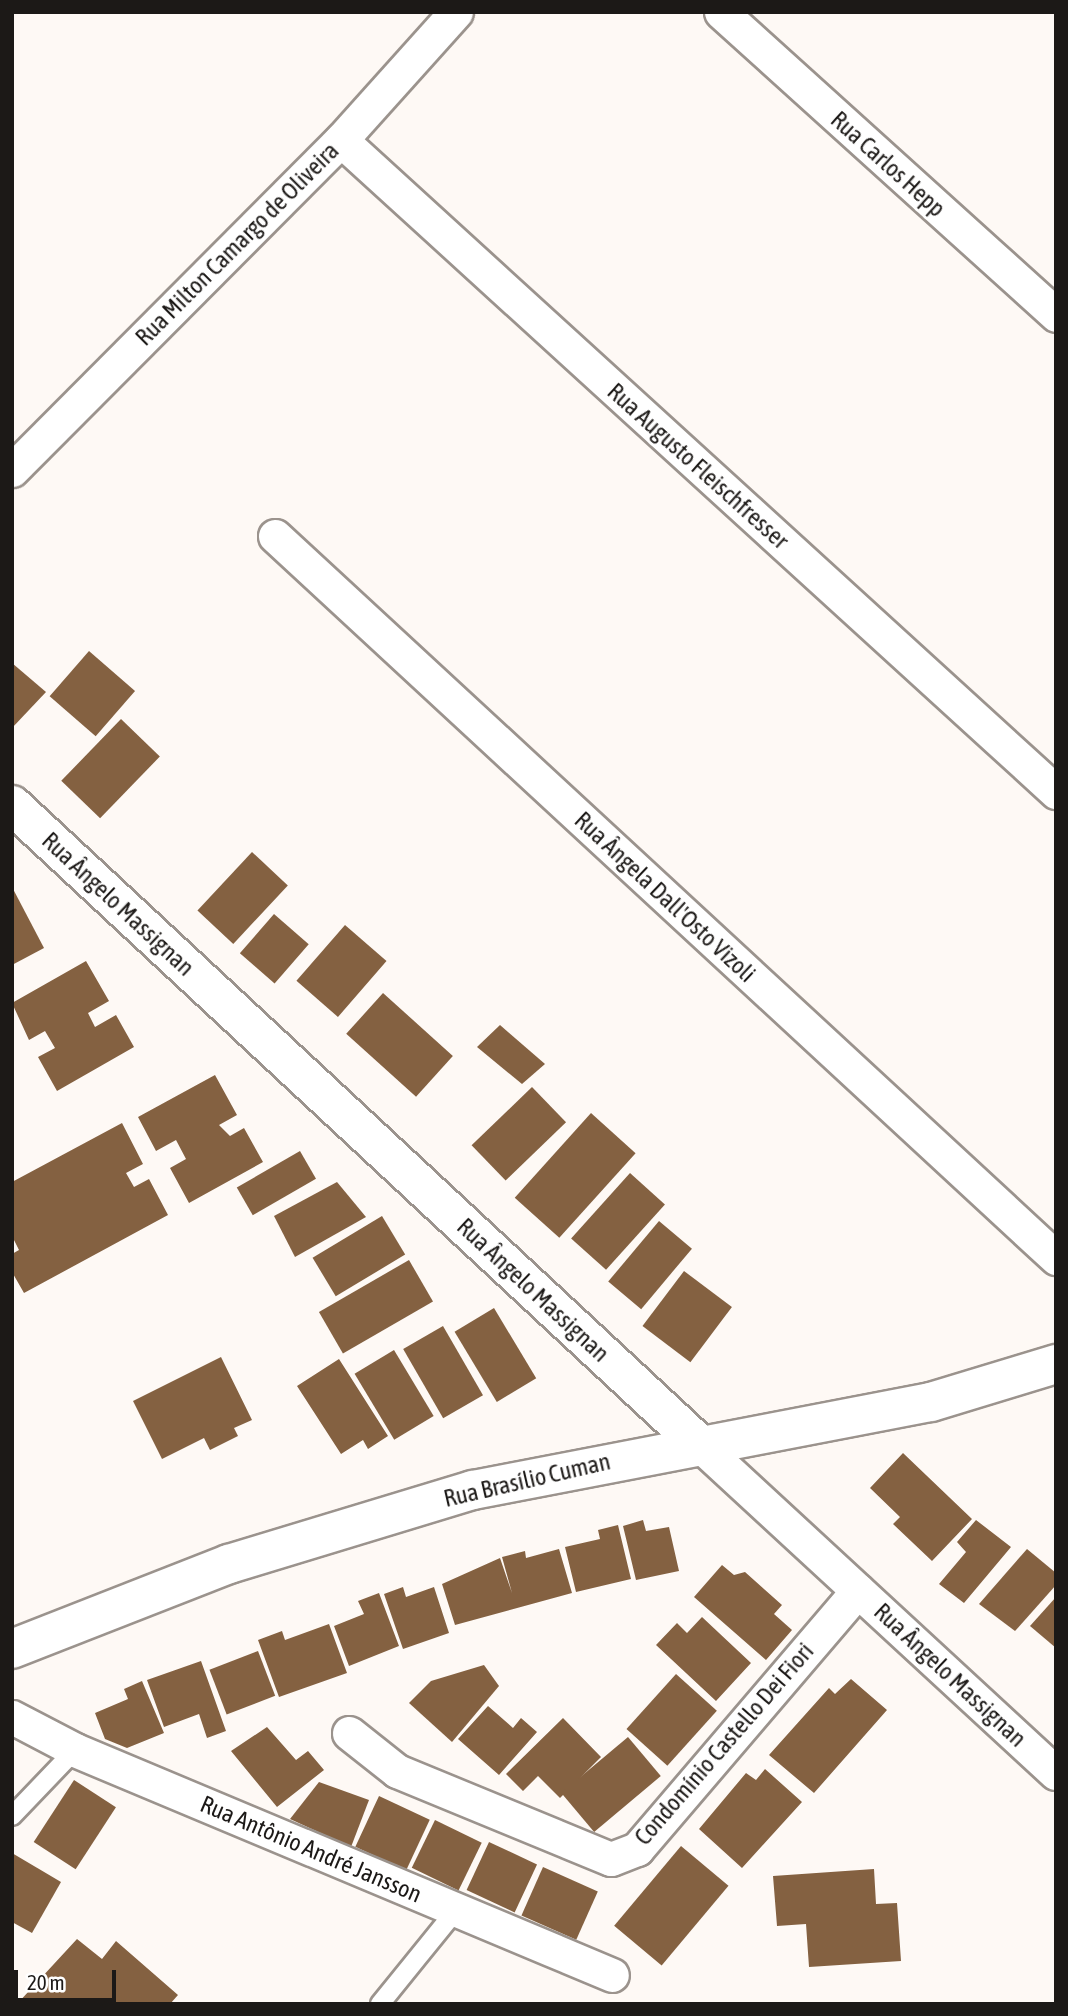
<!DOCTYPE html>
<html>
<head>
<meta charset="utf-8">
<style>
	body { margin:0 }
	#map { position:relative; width:1068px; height:2016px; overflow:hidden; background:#fef9f5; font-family:"Asap Condensed",sans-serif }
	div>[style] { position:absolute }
	.building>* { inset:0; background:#846141; transform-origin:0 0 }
	.roads { filter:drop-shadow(2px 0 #9b938d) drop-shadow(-2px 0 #9b938d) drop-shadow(0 2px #9b938d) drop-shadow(0 -2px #9b938d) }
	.lane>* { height:18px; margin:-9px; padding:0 9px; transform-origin:9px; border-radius:9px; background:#fff }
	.street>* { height:33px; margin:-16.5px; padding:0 16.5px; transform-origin:16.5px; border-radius:16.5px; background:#fff }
	.secondary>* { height:38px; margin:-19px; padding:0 19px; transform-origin:19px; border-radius:19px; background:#fff }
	span { translate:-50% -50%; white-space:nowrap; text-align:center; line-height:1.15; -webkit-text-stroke:5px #fff; paint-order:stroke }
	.street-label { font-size:24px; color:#1c1917 }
	.frame { position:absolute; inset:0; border:14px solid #1c1917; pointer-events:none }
	.scale { position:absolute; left:14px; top:1970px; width:102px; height:32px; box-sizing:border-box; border:4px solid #1c1917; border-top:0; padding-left:9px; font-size:21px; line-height:24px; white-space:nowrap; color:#1c1917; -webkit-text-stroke:5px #fff; paint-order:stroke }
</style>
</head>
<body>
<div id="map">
	<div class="building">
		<i style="left:89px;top:651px;width:61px;height:60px;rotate:41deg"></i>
		<i style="clip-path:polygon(12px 663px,46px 692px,12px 728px)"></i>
		<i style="left:121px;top:719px;width:54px;height:86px;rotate:44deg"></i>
		<i style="left:252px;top:852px;width:49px;height:80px;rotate:43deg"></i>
		<i style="clip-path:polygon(12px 887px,44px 948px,12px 965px)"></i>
		<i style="left:274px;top:914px;width:46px;height:52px;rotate:41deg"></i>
		<i style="left:345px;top:925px;width:55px;height:74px;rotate:41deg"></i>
		<i style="clip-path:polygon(86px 961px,109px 1001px,88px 1013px,95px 1027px,116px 1015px,134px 1047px,57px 1091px,38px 1057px,55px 1048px,45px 1031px,29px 1040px,12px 1003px)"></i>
		<i style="left:383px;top:993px;width:94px;height:55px;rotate:42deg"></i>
		<i style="clip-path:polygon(500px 1025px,545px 1064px,522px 1084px,477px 1047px)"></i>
		<i style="clip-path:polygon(215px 1075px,237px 1115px,219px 1125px,230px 1136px,244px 1128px,263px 1162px,189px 1203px,170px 1168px,186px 1159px,176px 1140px,156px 1151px,138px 1117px)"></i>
		<i style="left:532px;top:1087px;width:49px;height:84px;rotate:46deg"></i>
		<i style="left:591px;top:1113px;width:60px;height:114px;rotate:42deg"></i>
		<i style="clip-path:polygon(122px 1123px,143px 1164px,126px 1173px,134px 1187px,149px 1179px,168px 1215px,24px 1293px,12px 1272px,12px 1254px,19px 1250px,12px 1236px,12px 1182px)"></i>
		<i style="left:300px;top:1151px;width:32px;height:73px;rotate:60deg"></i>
		<i style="left:630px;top:1173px;width:47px;height:88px;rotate:42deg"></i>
		<i style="clip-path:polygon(337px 1182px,366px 1217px,295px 1257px,274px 1216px)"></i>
		<i style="left:382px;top:1216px;width:45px;height:81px;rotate:59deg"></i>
		<i style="left:659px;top:1221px;width:43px;height:79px;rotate:40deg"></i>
		<i style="left:409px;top:1260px;width:48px;height:104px;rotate:60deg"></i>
		<i style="left:684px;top:1271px;width:60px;height:69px;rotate:37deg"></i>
		<i style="left:494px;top:1308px;width:82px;height:46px;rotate:59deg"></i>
		<i style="left:443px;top:1326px;width:80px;height:46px;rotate:60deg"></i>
		<i style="left:394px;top:1350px;width:77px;height:46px;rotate:59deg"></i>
		<i style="clip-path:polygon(221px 1357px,252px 1420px,234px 1428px,238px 1436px,210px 1450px,204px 1438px,162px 1459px,133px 1401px)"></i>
		<i style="clip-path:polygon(339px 1359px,388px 1436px,368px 1449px,363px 1440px,341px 1454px,297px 1386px)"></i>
		<i style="clip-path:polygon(903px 1453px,972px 1519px,932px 1561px,893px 1524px,900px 1517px,870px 1488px)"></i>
		<i style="clip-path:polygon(643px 1520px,646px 1531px,669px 1527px,679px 1571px,636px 1580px,623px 1526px)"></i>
		<i style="clip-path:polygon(976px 1520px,1011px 1547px,964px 1603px,939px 1584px,966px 1552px,957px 1542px)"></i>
		<i style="clip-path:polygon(618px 1525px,631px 1579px,576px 1592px,565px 1547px,600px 1539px,598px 1530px)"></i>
		<i style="clip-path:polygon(559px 1549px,572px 1593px,455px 1625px,442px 1584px,500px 1558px,512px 1593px,502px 1557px,525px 1551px,526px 1558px)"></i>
		<i style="clip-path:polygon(1027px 1549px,1056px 1573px,1056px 1585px,1015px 1631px,979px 1604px)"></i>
		<i style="clip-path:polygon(722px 1565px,734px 1575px,745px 1572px,782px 1605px,774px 1614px,792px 1630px,766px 1660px,694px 1597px)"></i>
		<i style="clip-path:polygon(403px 1587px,406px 1597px,434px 1587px,449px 1633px,403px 1649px,384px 1594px)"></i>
		<i style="clip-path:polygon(379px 1593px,399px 1646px,349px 1666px,334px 1626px,364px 1614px,358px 1601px)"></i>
		<i style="clip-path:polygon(1056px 1597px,1056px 1648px,1030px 1626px)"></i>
		<i style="clip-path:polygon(702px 1617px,751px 1663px,716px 1701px,656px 1645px,677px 1623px,687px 1633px)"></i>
		<i style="clip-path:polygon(329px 1624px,347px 1673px,279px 1697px,258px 1640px,282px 1631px,285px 1640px)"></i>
		<i style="left:258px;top:1651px;width:48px;height:52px;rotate:69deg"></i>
		<i style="clip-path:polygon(201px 1661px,226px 1731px,207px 1738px,199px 1714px,164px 1727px,147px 1680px)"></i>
		<i style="clip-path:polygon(484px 1665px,499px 1686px,452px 1742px,409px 1703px,431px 1681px)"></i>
		<i style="left:676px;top:1674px;width:55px;height:74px;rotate:42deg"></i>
		<i style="clip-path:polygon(851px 1679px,887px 1710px,814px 1793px,769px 1755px,829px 1688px,835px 1694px)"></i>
		<i style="clip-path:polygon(142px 1681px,164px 1733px,127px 1748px,105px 1739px,95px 1713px,128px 1699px,124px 1689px)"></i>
		<i style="clip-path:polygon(488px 1706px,513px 1728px,521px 1718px,537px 1732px,499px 1775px,458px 1739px)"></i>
		<i style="clip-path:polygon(563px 1718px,601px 1757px,560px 1798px,538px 1776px,523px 1791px,506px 1774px)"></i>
		<i style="clip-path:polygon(267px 1727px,296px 1760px,308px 1751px,324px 1770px,277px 1807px,231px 1751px)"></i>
		<i style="left:628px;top:1737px;width:51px;height:87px;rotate:50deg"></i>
		<i style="clip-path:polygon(765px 1769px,802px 1802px,742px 1868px,699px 1829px,746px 1773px,756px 1780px)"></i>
		<i style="left:74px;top:1780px;width:50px;height:74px;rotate:33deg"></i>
		<i style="clip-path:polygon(319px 1782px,369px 1800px,351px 1847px,290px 1819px)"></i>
		<i style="left:379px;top:1796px;width:56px;height:56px;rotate:25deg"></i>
		<i style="left:435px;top:1820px;width:52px;height:53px;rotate:26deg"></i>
		<i style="left:489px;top:1842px;width:53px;height:53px;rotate:25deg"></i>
		<i style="left:681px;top:1846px;width:62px;height:104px;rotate:40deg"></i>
		<i style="clip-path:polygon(12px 1853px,61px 1882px,32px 1933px,12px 1922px)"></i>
		<i style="left:543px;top:1867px;width:60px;height:53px;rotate:24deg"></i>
		<i style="clip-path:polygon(874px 1869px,876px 1904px,897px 1903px,901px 1961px,809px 1967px,806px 1924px,777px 1926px,773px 1876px)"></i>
		<i style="clip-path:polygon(77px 1939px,102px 1959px,116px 1941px,178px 1995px,170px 2004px,17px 2004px)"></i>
	</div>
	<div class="roads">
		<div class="lane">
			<i style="left:12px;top:1816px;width:91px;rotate:-46.3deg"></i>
			<i style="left:380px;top:2004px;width:121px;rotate:-51deg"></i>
		</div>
		<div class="street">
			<i style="left:721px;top:12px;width:452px;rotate:42.1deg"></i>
			<i style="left:341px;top:140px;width:968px;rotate:42.36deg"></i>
			<i style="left:12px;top:470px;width:466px;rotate:-45.1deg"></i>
			<i style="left:341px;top:140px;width:172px;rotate:-48.1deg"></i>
			<i style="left:275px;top:536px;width:1064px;rotate:42.75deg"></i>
			<i style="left:699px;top:1444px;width:485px;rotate:42.7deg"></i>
			<i style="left:12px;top:1717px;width:71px;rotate:27.6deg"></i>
			<i style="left:75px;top:1750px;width:582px;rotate:22.73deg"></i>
			<i style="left:349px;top:1733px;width:61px;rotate:38.4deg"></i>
			<i style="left:397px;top:1771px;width:231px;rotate:22.4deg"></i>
			<i style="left:611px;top:1859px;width:28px;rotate:-21deg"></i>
			<i style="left:637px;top:1849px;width:340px;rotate:-49.5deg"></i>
		</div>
		<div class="secondary">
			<i style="left:12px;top:805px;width:938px;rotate:42.93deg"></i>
			<i style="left:12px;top:1649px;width:233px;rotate:-21.4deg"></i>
			<i style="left:229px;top:1564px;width:255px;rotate:-16.9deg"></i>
			<i style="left:473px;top:1490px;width:466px;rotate:-10.9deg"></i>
			<i style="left:931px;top:1402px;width:131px;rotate:-16.9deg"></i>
		</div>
	</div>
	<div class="street-label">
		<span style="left:888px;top:164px;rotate:42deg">Rua Carlos Hepp</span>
		<span style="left:237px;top:244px;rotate:-45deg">Rua Milton Camargo de Oliveira</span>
		<span style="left:698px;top:466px;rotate:42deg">Rua Augusto Fleischfresser</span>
		<span style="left:665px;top:897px;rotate:43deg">Rua Ângela Dall'Osto Vizoli</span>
		<span style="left:118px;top:904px;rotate:43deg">Rua Ângelo Massignan</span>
		<span style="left:533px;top:1290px;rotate:43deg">Rua Ângelo Massignan</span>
		<span style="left:527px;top:1480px;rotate:-13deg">Rua Brasílio Cuman</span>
		<span style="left:950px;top:1675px;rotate:43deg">Rua Ângelo Massignan</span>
		<span style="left:724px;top:1744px;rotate:-49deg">Condomínio Castello Dei Fiori</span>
		<span style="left:311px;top:1849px;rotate:23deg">Rua Antônio André Jansson</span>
	</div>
	<div class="frame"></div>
	<div class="scale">20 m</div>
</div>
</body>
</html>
